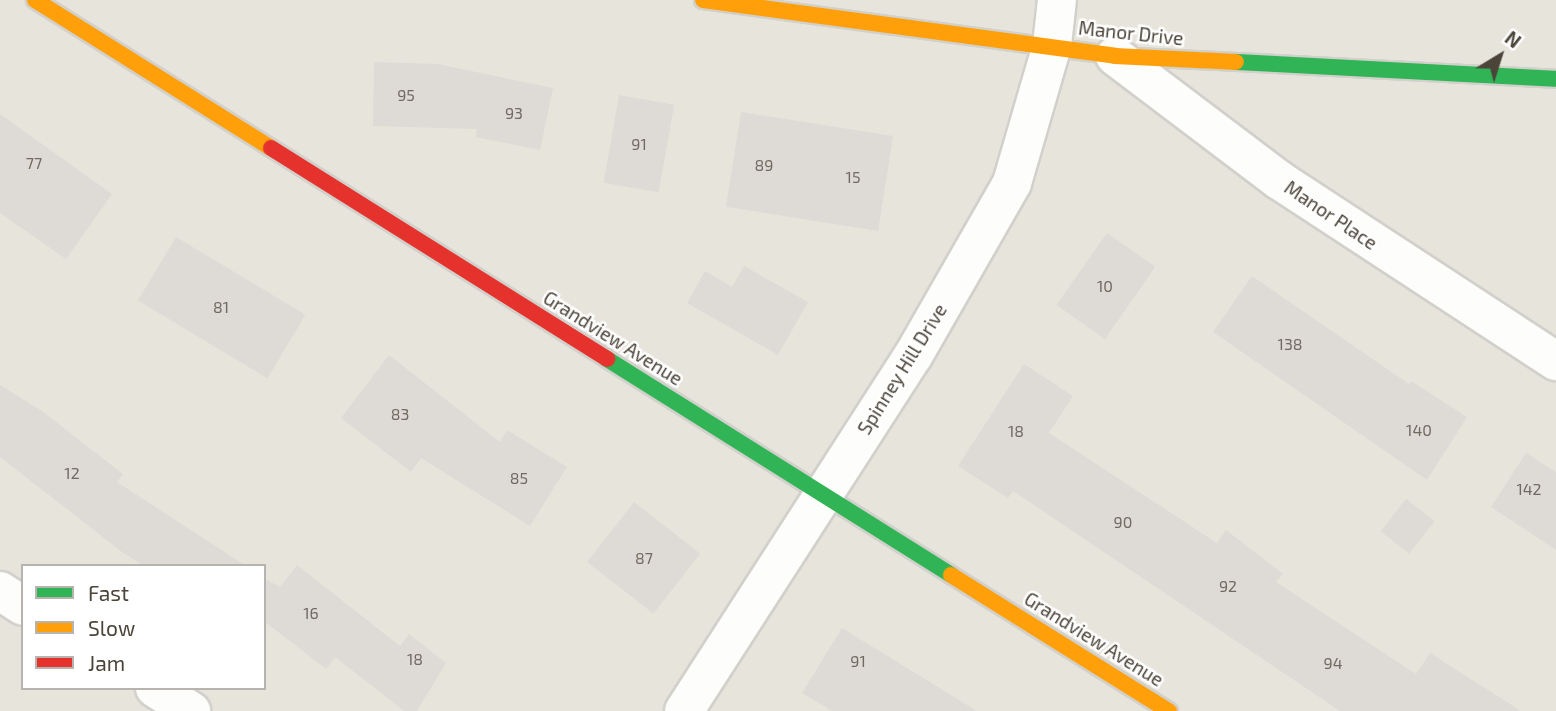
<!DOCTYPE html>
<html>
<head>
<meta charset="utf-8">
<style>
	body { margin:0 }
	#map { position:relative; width:1556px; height:711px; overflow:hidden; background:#f4f2ee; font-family:"Exo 2",sans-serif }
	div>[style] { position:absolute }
	.residential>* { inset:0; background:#e7e4dc }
	.building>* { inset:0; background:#dedbd6; transform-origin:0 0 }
	.roads { filter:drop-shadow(2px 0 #d2d0cb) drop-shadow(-2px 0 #d2d0cb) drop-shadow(0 2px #d2d0cb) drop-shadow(0 -2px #d2d0cb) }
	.street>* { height:38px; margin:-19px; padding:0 19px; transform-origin:19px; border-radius:19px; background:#fdfdfc }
	.fast>* { height:16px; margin:-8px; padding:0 8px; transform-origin:8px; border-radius:8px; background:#30b455 }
	.slow>* { height:16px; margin:-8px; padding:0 8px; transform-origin:8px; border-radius:8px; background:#ff9f0a }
	.jam>* { height:16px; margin:-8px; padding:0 8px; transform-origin:8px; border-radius:8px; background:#e5322d }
	span { translate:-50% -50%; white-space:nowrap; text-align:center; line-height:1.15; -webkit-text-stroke:5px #fff; paint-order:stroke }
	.number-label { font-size:16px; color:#706a61 }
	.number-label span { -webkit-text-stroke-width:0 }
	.street-label { font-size:19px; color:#4b4439 }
	.legend { position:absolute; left:21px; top:564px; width:245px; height:126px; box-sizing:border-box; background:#fff; border:2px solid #b7b4b0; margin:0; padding:9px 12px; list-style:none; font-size:21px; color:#4b4439 }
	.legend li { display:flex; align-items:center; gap:14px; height:35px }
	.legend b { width:35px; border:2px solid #b7b4b0 }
	.north { position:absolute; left:1465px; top:21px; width:70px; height:70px; -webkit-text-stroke:5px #fff; paint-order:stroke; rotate:38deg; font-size:19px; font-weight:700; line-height:28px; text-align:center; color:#4b4439 }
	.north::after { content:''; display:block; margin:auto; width:24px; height:32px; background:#4b4439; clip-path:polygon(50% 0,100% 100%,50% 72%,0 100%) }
</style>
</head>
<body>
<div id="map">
	<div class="residential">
		<i style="clip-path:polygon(evenodd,0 0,1556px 0,1556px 711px,0 711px,0 0,23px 566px,264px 566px,264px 688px,23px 688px,23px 566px)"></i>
	</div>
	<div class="building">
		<i style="clip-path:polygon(374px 62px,437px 64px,553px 88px,540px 150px,476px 137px,477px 129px,373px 126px)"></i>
		<i style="left:619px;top:95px;width:56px;height:89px;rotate:10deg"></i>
		<i style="left:741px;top:112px;width:154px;height:96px;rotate:9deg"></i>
		<i style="clip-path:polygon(0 114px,112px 194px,66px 259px,0 213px)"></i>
		<i style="left:1107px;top:233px;width:59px;height:88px;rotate:35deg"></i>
		<i style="left:176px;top:237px;width:151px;height:74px;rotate:31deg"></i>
		<i style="clip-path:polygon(744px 266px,808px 302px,778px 355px,687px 303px,705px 271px,732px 287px)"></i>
		<i style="clip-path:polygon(1252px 276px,1409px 384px,1411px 381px,1467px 417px,1427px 480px,1213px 332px)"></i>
		<i style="clip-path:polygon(389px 355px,500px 442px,507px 430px,567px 467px,530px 526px,421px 458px,411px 472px,341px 418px)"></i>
		<i style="clip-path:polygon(1024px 364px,1073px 396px,1049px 433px,1217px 543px,1226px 530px,1283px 574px,1276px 582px,1416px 674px,1430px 653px,1521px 711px,1340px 711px,1013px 491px,1008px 498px,958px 466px)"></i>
		<i style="clip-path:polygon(0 385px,42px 411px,123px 474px,117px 482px,246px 566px,144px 566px,122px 552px,0 457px)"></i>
		<i style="clip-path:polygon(1526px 453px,1556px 472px,1556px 550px,1491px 507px)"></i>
		<i style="left:1406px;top:499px;width:36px;height:41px;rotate:38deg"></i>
		<i style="left:634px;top:502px;width:84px;height:76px;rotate:38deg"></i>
		<i style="clip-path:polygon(297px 565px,400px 646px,409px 634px,446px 663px,417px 711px,404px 711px,335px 657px,326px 669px,264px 621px,264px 578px,280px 587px)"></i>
		<i style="clip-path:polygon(842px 628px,977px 711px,832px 711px,802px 693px)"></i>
	</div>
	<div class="roads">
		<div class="street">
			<i style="left:1115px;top:56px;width:206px;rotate:37.1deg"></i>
			<i style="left:1279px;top:180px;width:331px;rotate:33.2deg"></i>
			<i style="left:0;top:591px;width:27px;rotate:33deg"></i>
			<i style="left:155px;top:688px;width:43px;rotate:32.6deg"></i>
			<i style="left:684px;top:711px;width:422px;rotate:-57.2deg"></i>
			<i style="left:913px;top:356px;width:199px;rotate:-60.2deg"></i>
			<i style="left:1012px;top:183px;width:144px;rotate:-73.8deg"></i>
			<i style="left:1052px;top:45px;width:45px;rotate:-83.7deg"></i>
		</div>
		<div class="fast">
			<i style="left:1236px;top:62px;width:320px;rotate:3deg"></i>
			<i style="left:607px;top:359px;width:406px;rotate:32.1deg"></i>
		</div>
		<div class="slow">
			<i style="left:35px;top:0;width:279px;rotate:32.1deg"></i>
			<i style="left:703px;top:0;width:416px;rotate:7.7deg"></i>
			<i style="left:1115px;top:56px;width:121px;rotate:2.8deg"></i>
			<i style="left:951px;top:575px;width:257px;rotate:32deg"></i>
		</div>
		<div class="jam">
			<i style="left:271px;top:148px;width:397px;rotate:32.1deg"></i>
		</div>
	</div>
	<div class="number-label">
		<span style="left:406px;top:95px">95</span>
		<span style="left:514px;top:113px">93</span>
		<span style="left:639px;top:144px">91</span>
		<span style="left:34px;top:163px">77</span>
		<span style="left:764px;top:165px">89</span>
		<span style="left:853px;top:177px">15</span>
		<span style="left:1105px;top:286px">10</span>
		<span style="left:221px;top:307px">81</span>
		<span style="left:1290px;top:344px">138</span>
		<span style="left:400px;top:414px">83</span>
		<span style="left:1419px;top:430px">140</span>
		<span style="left:1016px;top:431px">18</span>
		<span style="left:72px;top:473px">12</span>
		<span style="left:519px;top:478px">85</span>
		<span style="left:1529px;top:489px">142</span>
		<span style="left:1123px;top:522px">90</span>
		<span style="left:644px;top:558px">87</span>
		<span style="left:1228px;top:586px">92</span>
		<span style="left:311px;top:613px">16</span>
		<span style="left:415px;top:659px">18</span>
		<span style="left:858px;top:661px">91</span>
		<span style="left:1333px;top:663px">94</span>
	</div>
	<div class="street-label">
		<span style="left:1131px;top:33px;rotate:6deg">Manor Drive</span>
		<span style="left:1331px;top:215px;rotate:34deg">Manor Place</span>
		<span style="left:613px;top:338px;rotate:32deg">Grandview Avenue</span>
		<span style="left:902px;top:369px;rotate:-58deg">Spinney Hill Drive</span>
		<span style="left:1094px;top:639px;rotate:32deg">Grandview Avenue</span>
	</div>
	<ul class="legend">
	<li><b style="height:9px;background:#30b455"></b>Fast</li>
	<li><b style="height:9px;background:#ff9f0a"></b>Slow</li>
	<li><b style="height:9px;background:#e5322d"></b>Jam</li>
	</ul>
	<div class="north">N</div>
</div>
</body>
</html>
